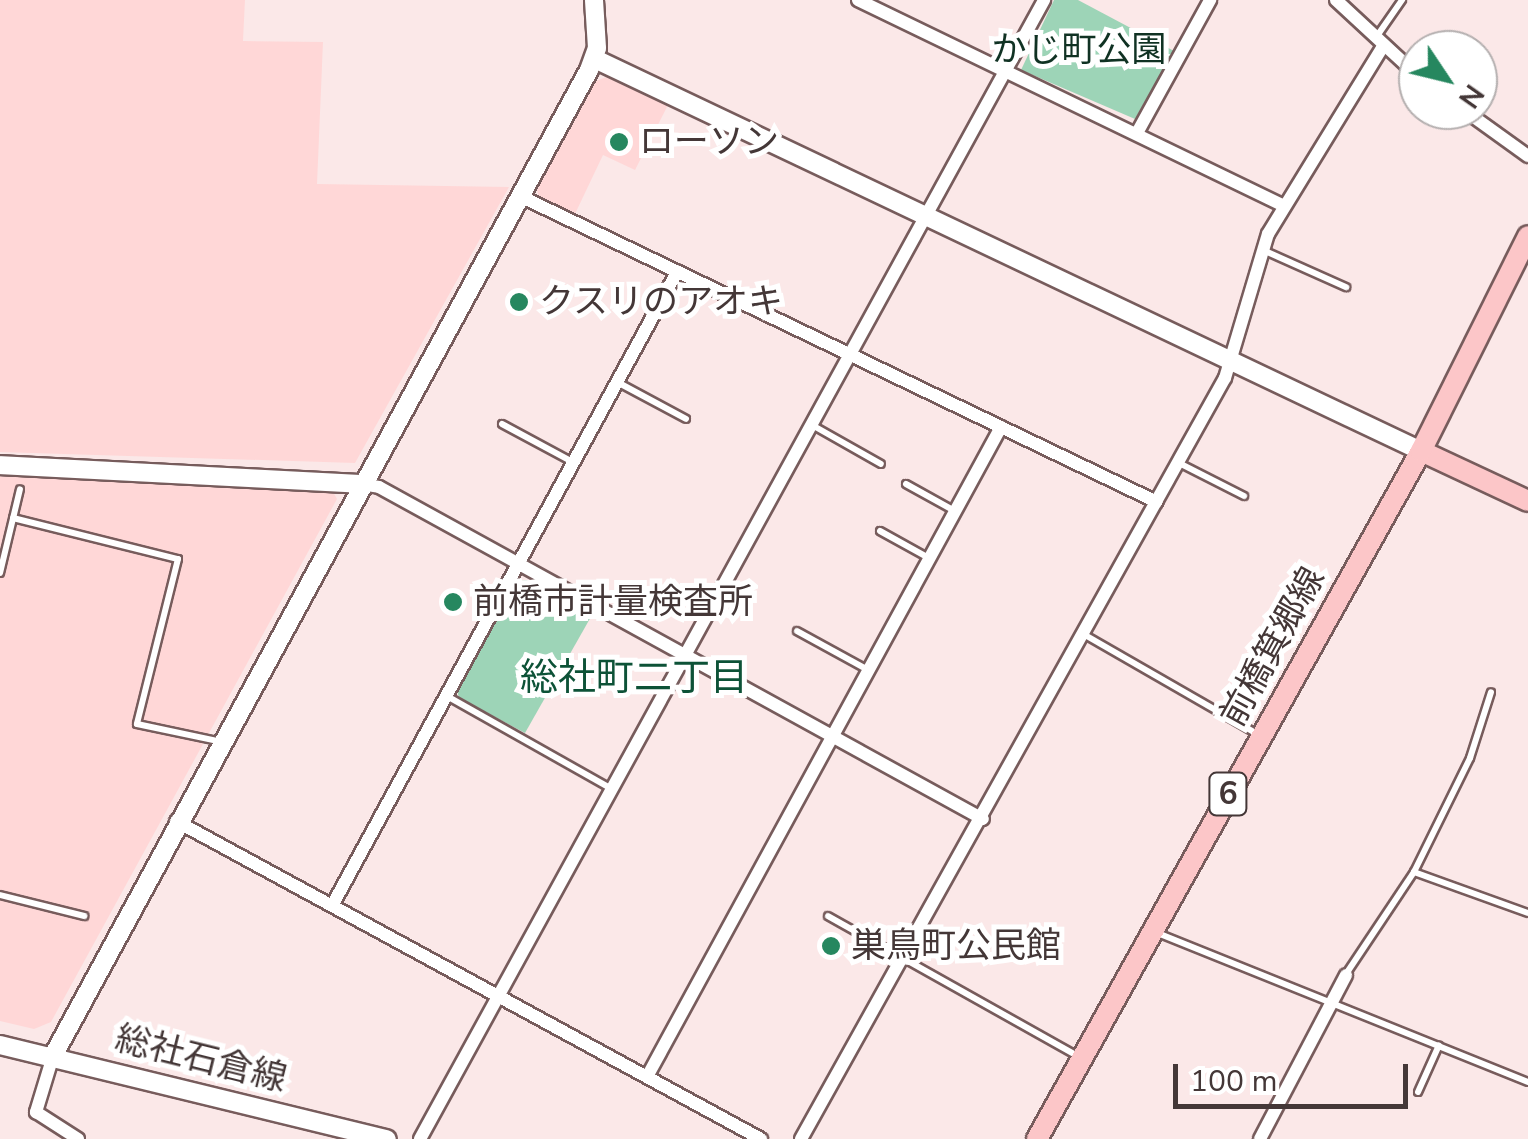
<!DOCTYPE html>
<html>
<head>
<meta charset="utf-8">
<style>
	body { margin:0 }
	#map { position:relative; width:1528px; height:1139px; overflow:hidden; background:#fbe8e8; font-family:"Nunito Sans","Noto Sans JP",sans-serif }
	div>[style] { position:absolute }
	.built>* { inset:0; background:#ffd7d7 }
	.green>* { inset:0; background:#9dd4b7 }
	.roads { filter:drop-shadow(2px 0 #775c5c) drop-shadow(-2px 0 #775c5c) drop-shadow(0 2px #775c5c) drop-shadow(0 -2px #775c5c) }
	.lane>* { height:6px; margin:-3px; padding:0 3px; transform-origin:3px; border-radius:3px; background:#fff }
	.street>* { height:12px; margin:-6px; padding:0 6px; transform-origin:6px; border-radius:6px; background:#fff }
	.secondary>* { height:18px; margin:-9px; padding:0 9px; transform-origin:9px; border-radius:9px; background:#fff }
	.primary>* { height:20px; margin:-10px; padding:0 10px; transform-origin:10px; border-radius:10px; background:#fcc6c8 }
	.dots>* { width:28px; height:28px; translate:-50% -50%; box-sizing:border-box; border:5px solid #fff; border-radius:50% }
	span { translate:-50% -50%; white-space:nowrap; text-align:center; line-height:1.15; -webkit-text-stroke:10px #fff; paint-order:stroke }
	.shield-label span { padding:2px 8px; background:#fff; border:2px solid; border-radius:8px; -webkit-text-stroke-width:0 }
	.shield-label { font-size:32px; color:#443737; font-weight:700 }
	.park-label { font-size:35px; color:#103223 }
	.poi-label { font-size:35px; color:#443737 }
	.left { translate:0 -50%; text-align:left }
	.street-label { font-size:35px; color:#443737 }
	.neighbourhood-label { font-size:38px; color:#0d5237 }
	.north { position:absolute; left:1398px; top:30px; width:100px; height:100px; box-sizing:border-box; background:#fff; border:2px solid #b4afaf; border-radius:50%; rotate:125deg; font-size:28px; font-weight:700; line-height:40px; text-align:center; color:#443737 }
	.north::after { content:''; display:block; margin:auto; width:35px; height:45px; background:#26875f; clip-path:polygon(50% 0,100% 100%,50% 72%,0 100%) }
	.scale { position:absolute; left:1173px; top:1064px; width:235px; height:45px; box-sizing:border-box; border:5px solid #443737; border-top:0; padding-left:12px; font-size:30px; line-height:35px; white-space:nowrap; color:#443737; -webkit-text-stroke:8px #fff; paint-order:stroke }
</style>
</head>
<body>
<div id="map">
	<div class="built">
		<i style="clip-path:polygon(0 0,245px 0,243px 41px,323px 42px,317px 184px,509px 187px,355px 463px,0 452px)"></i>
		<i style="clip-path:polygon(609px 76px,669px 103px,635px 170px,603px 155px,574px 216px,540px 201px,537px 190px,596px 81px)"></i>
		<i style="clip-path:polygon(0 475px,332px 490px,337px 499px,51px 1022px,34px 1029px,0 1021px)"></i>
	</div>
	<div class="green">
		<i style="clip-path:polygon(1054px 0,1078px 0,1174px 51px,1135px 119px,1021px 70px)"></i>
		<i style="clip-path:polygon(526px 580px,592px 615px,525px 733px,459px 698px,457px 690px,517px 582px)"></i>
	</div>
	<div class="roads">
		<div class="lane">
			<i style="left:1377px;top:36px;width:44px;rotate:-55.2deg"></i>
			<i style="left:1265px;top:251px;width:89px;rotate:24deg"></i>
			<i style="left:619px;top:383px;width:76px;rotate:28.2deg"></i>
			<i style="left:502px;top:424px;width:81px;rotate:28.2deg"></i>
			<i style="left:812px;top:425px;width:79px;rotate:29.5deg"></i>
			<i style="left:1179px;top:463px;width:73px;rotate:26.9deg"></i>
			<i style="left:906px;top:484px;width:56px;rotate:28.9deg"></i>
			<i style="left:13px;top:518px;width:170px;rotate:14deg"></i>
			<i style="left:178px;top:559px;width:170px;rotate:104deg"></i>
			<i style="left:137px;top:724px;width:83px;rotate:11.9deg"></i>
			<i style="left:880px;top:531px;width:56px;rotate:28.9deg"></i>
			<i style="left:0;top:573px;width:86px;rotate:-76.6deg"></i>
			<i style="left:797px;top:631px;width:81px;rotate:28.8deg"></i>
			<i style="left:1085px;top:635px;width:201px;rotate:29.9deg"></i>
			<i style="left:447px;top:696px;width:187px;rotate:29.4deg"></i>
			<i style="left:1414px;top:872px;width:121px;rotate:19.8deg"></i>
			<i style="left:0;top:895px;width:87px;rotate:14deg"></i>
			<i style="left:828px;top:916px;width:286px;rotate:29.3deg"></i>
			<i style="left:1155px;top:932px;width:402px;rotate:21.9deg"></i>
			<i style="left:1346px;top:974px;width:123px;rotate:-56.3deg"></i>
			<i style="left:1414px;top:872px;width:127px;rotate:-63.8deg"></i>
			<i style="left:1470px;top:758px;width:69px;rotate:-72.3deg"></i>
			<i style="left:1418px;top:1092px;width:51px;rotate:-65.9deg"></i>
		</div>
		<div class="street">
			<i style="left:858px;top:0;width:472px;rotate:25.8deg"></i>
			<i style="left:1336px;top:0;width:112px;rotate:42.8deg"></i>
			<i style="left:1464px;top:110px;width:79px;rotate:35.7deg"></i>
			<i style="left:1137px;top:133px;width:152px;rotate:-61.2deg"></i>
			<i style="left:522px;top:197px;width:704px;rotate:25.66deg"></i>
			<i style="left:361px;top:484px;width:18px;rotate:9deg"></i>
			<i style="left:379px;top:487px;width:689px;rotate:28.8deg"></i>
			<i style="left:176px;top:821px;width:666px;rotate:28.53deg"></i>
			<i style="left:333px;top:904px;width:720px;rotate:-61.44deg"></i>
			<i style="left:53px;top:1056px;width:59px;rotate:106.9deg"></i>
			<i style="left:36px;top:1112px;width:50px;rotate:32.7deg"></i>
			<i style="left:648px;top:1075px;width:738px;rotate:-61.42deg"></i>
			<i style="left:420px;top:1139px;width:1299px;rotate:-61.28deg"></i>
			<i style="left:801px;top:1139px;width:871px;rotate:-60.88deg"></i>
			<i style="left:1225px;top:378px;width:150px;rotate:-73.4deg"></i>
			<i style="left:1268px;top:234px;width:218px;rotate:-58.5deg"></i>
			<i style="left:1260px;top:1139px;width:185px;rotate:-62.3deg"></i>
		</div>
		<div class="secondary">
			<i style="left:595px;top:59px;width:914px;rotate:25.39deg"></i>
			<i style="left:0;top:465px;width:361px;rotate:3deg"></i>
			<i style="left:0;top:1045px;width:398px;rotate:13.7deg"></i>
			<i style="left:53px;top:1056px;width:1122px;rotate:-61.47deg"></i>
			<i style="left:589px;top:70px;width:23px;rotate:-70deg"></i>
			<i style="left:597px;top:48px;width:48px;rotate:-93.6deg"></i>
		</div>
		<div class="primary">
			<i style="left:1421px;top:451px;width:118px;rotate:25deg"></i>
			<i style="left:1037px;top:1139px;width:788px;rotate:-60.83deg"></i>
			<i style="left:1421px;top:451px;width:240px;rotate:-63.5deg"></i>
		</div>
	</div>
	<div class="dots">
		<i style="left:619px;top:142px;background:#26875f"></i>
		<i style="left:519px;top:302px;background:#26875f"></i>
		<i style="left:453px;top:602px;background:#26875f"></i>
		<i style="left:831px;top:946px;background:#26875f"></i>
	</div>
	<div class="shield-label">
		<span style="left:1228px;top:794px">6</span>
	</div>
	<div class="park-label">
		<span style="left:1079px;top:50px">かじ町公園</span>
	</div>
	<div class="poi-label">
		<span class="left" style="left:639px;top:142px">ローソン</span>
		<span class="left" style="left:539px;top:302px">クスリのアオキ</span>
		<span class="left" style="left:473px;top:602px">前橋市計量検査所</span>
		<span class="left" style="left:851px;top:946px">巣鳥町公民館</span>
	</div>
	<div class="street-label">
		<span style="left:1273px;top:647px;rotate:-61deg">前橋箕郷線</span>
		<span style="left:201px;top:1059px;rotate:14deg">総社石倉線</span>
	</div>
	<div class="neighbourhood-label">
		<span style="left:634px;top:678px">総社町二丁目</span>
	</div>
	<div class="north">N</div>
	<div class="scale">100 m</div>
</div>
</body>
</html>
